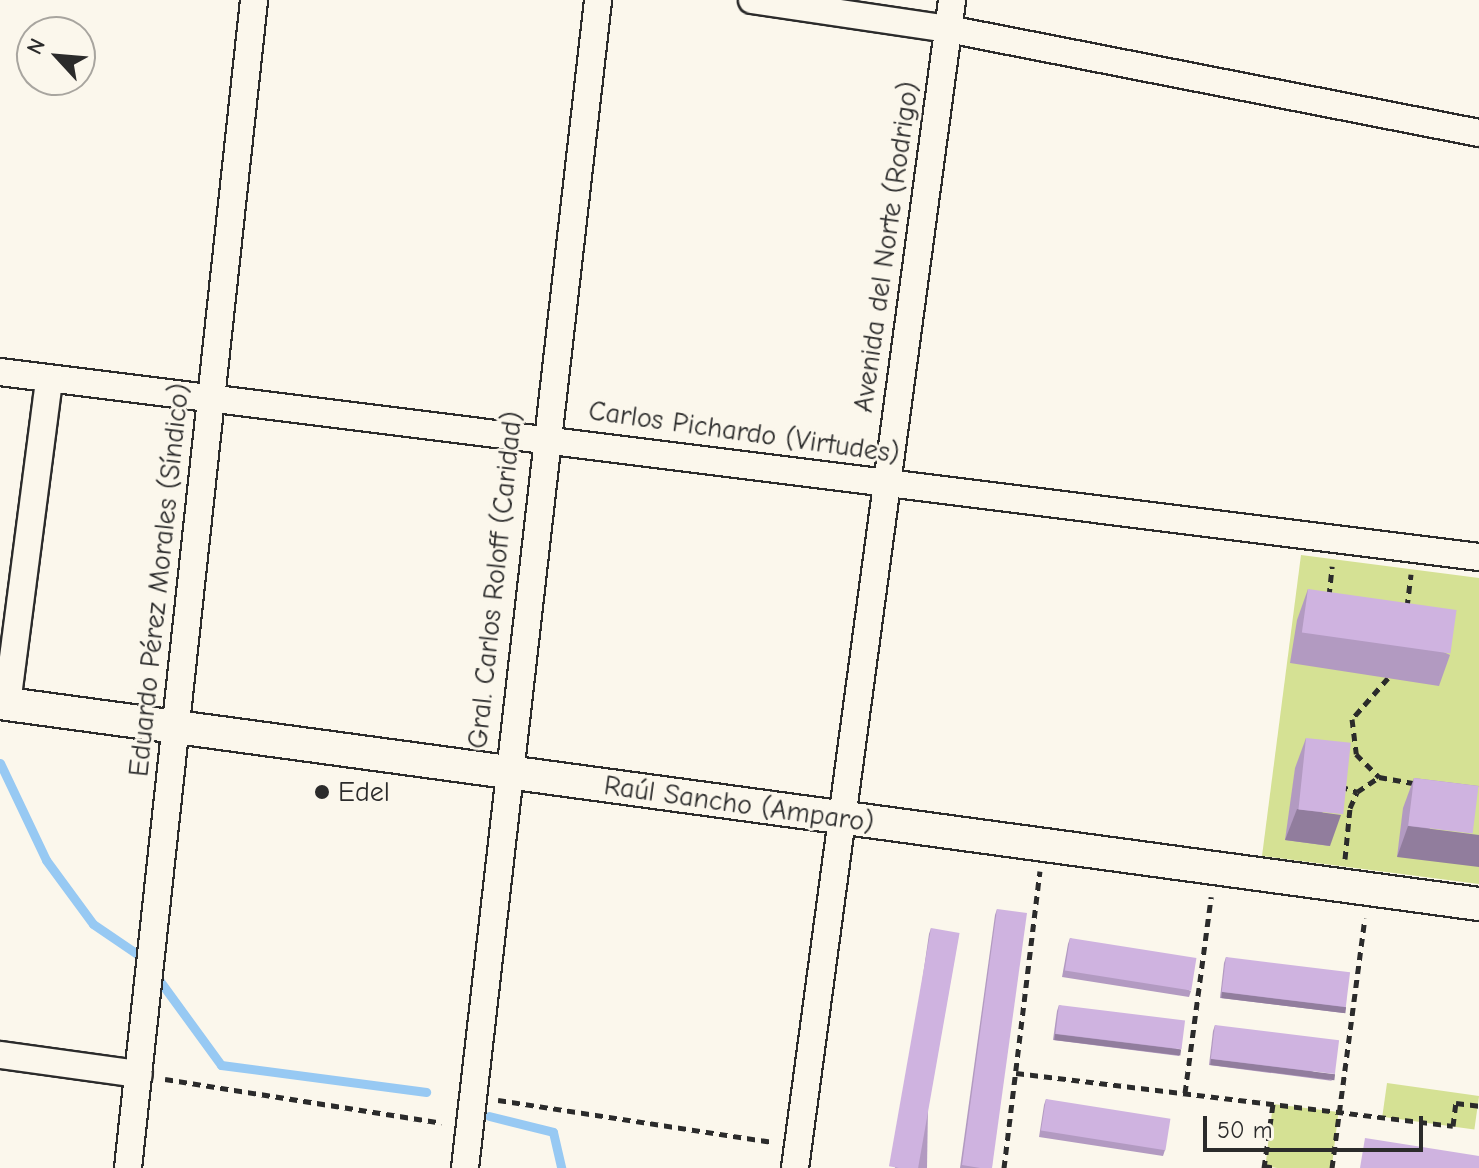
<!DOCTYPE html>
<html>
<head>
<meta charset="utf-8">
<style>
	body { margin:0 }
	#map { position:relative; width:1479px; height:1168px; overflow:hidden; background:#fbf7ec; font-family:"Comic Neue",sans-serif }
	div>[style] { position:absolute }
	.green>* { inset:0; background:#d5e194; transform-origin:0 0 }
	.stream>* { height:9px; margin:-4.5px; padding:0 4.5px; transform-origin:4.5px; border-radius:4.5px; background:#97c9f3 }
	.path>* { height:5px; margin-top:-2.5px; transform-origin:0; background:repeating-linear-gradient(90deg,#2b2b2b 0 8px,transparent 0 14px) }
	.roads { filter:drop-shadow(2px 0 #2b2b2b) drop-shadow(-2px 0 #2b2b2b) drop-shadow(0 2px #2b2b2b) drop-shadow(0 -2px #2b2b2b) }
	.minor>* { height:26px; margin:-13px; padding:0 13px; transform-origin:13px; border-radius:13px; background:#fbf7ec }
	.tertiary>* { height:32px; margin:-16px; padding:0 16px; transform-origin:16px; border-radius:16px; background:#fbf7ec }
	.wall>* { inset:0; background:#b29ac1 }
	.shaded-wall>* { inset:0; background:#917d9d; transform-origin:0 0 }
	.building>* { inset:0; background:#cfb3e0; transform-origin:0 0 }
	.dots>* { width:22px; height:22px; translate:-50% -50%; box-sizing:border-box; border:4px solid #fbf7ec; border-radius:50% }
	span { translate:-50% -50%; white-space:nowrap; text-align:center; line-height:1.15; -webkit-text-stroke:6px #fbf7ec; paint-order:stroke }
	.street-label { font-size:28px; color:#2b2b2b }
	.poi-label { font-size:28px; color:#2b2b2b }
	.left { translate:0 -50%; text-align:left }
	.north { position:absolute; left:16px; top:16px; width:80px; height:80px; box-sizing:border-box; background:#fbf7ec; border:2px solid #a8a59f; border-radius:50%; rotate:296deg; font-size:22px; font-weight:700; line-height:32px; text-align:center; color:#2b2b2b }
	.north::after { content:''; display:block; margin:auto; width:28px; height:36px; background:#2b2b2b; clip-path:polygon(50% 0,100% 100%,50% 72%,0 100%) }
	.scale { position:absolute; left:1203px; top:1116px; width:220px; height:36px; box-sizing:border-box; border:4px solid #2b2b2b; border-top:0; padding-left:10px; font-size:24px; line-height:28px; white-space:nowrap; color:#2b2b2b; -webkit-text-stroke:6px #fbf7ec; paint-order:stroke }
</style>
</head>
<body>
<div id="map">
	<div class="green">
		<i style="clip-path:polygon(1301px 555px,1479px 578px,1479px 884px,1262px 856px)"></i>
		<i style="left:1387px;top:1083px;width:93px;height:34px;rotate:8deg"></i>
		<i style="left:1273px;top:1104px;width:66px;height:63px;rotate:7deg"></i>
	</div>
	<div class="stream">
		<i style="left:0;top:763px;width:107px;rotate:64.6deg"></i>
		<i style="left:46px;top:860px;width:79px;rotate:53.7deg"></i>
		<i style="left:93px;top:924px;width:60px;rotate:34.2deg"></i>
		<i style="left:154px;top:973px;width:114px;rotate:53.9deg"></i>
		<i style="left:221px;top:1065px;width:207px;rotate:7.5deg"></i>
		<i style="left:489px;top:1116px;width:66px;rotate:14deg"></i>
		<i style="left:553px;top:1132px;width:37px;rotate:77deg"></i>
	</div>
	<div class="path">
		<i style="left:1329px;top:596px;width:30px;rotate:-84deg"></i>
		<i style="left:1407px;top:607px;width:33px;rotate:-83deg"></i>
		<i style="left:1388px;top:678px;width:55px;rotate:131.3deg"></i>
		<i style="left:1352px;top:719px;width:35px;rotate:83deg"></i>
		<i style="left:1356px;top:754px;width:33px;rotate:45deg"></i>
		<i style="left:1379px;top:777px;width:40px;rotate:10deg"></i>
		<i style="left:1340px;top:786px;width:18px;rotate:19deg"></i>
		<i style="left:1345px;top:859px;width:51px;rotate:-84.4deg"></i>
		<i style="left:1350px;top:808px;width:17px;rotate:-66deg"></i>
		<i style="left:1357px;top:792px;width:27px;rotate:-34deg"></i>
		<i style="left:1016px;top:1073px;width:440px;rotate:6.9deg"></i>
		<i style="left:1453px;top:1126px;width:23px;rotate:-83deg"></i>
		<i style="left:1456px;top:1103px;width:23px;rotate:7deg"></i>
		<i style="left:165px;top:1079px;width:280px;rotate:9deg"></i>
		<i style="left:1185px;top:1093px;width:198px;rotate:-82.4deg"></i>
		<i style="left:498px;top:1100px;width:278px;rotate:8.7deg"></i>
		<i style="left:1264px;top:1166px;width:12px;rotate:9deg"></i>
		<i style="left:1004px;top:1168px;width:299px;rotate:-83.1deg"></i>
		<i style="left:1264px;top:1168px;width:65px;rotate:-82deg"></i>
		<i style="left:1332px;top:1168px;width:252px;rotate:-82.5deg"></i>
	</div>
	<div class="roads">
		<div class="minor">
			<i style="left:752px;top:0;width:198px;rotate:8.4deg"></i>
			<i style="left:948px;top:29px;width:541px;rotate:11.08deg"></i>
			<i style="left:0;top:372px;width:1491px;rotate:7.13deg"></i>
			<i style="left:7px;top:704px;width:328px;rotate:-82.6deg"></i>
			<i style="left:0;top:1055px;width:140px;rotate:7.8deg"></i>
			<i style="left:128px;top:1168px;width:1175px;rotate:-83.84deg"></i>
			<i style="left:465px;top:1168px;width:1176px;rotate:-83.5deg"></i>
			<i style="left:795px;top:1168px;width:1179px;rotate:-82.34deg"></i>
		</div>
		<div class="tertiary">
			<i style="left:0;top:703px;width:1493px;rotate:7.74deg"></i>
		</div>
	</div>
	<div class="wall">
		<i style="clip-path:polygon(1308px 589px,1450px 655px,1439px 686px,1290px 663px,1297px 620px)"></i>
		<i style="clip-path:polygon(1306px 738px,1330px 846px,1285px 840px,1295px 768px)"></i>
		<i style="clip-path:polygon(1414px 778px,1479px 786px,1397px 857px,1403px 808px)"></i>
		<i style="clip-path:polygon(997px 909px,992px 1168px,960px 1168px,995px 915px)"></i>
		<i style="clip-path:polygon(931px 928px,927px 1168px,895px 1168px,929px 934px)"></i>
		<i style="clip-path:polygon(1070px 938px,1191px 991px,1189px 997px,1062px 977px,1068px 944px)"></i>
		<i style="clip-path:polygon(1226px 957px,1346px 1007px,1344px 1013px,1220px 998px,1224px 963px)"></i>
		<i style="clip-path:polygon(1059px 1005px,1181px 1050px,1179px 1056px,1053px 1040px,1057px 1011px)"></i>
		<i style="clip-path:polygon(1215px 1025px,1333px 1081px,1209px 1065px,1213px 1031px)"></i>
		<i style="clip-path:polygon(1046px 1099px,1165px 1150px,1163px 1156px,1039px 1137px,1044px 1105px)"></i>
	</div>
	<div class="shaded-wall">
		<i style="clip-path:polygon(1297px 809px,1341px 815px,1330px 846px,1285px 840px)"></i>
		<i style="clip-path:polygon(1408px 826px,1479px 835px,1479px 867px,1397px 857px)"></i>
		<i style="left:1222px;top:992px;width:125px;height:6px;rotate:7deg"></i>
		<i style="left:1055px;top:1034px;width:127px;height:6px;rotate:7deg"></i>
		<i style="left:1211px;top:1059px;width:125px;height:6px;rotate:7deg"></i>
	</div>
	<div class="building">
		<i style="left:1308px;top:589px;width:150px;height:44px;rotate:8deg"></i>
		<i style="left:1306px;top:738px;width:45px;height:72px;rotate:6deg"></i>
		<i style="left:1414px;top:778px;width:65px;height:48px;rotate:7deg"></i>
		<i style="clip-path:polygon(997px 909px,1027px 913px,992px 1168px,980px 1168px,962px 1165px)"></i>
		<i style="left:931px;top:928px;width:29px;height:242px;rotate:10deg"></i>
		<i style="left:1070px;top:938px;width:128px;height:33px;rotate:9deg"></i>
		<i style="left:1226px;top:957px;width:125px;height:35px;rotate:7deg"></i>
		<i style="left:1059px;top:1005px;width:127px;height:29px;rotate:7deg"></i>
		<i style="left:1215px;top:1025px;width:125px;height:34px;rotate:7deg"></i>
		<i style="left:1046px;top:1099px;width:126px;height:32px;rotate:9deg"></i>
		<i style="clip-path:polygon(1365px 1138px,1479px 1156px,1479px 1168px,1360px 1168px)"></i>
	</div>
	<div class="dots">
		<i style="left:322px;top:792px;background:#2b2b2b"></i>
	</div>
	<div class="street-label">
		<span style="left:886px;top:247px;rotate:-82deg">Avenida del Norte (Rodrigo)</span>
		<span style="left:744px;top:432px;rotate:8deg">Carlos Pichardo (Virtudes)</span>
		<span style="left:159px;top:580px;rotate:-84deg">Eduardo Pérez Morales (Síndico)</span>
		<span style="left:495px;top:580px;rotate:-84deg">Gral. Carlos Roloff (Caridad)</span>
		<span style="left:739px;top:804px;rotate:8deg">Raúl Sancho (Amparo)</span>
	</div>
	<div class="poi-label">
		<span class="left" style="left:338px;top:792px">Edel</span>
	</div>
	<div class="north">N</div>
	<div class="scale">50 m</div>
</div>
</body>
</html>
